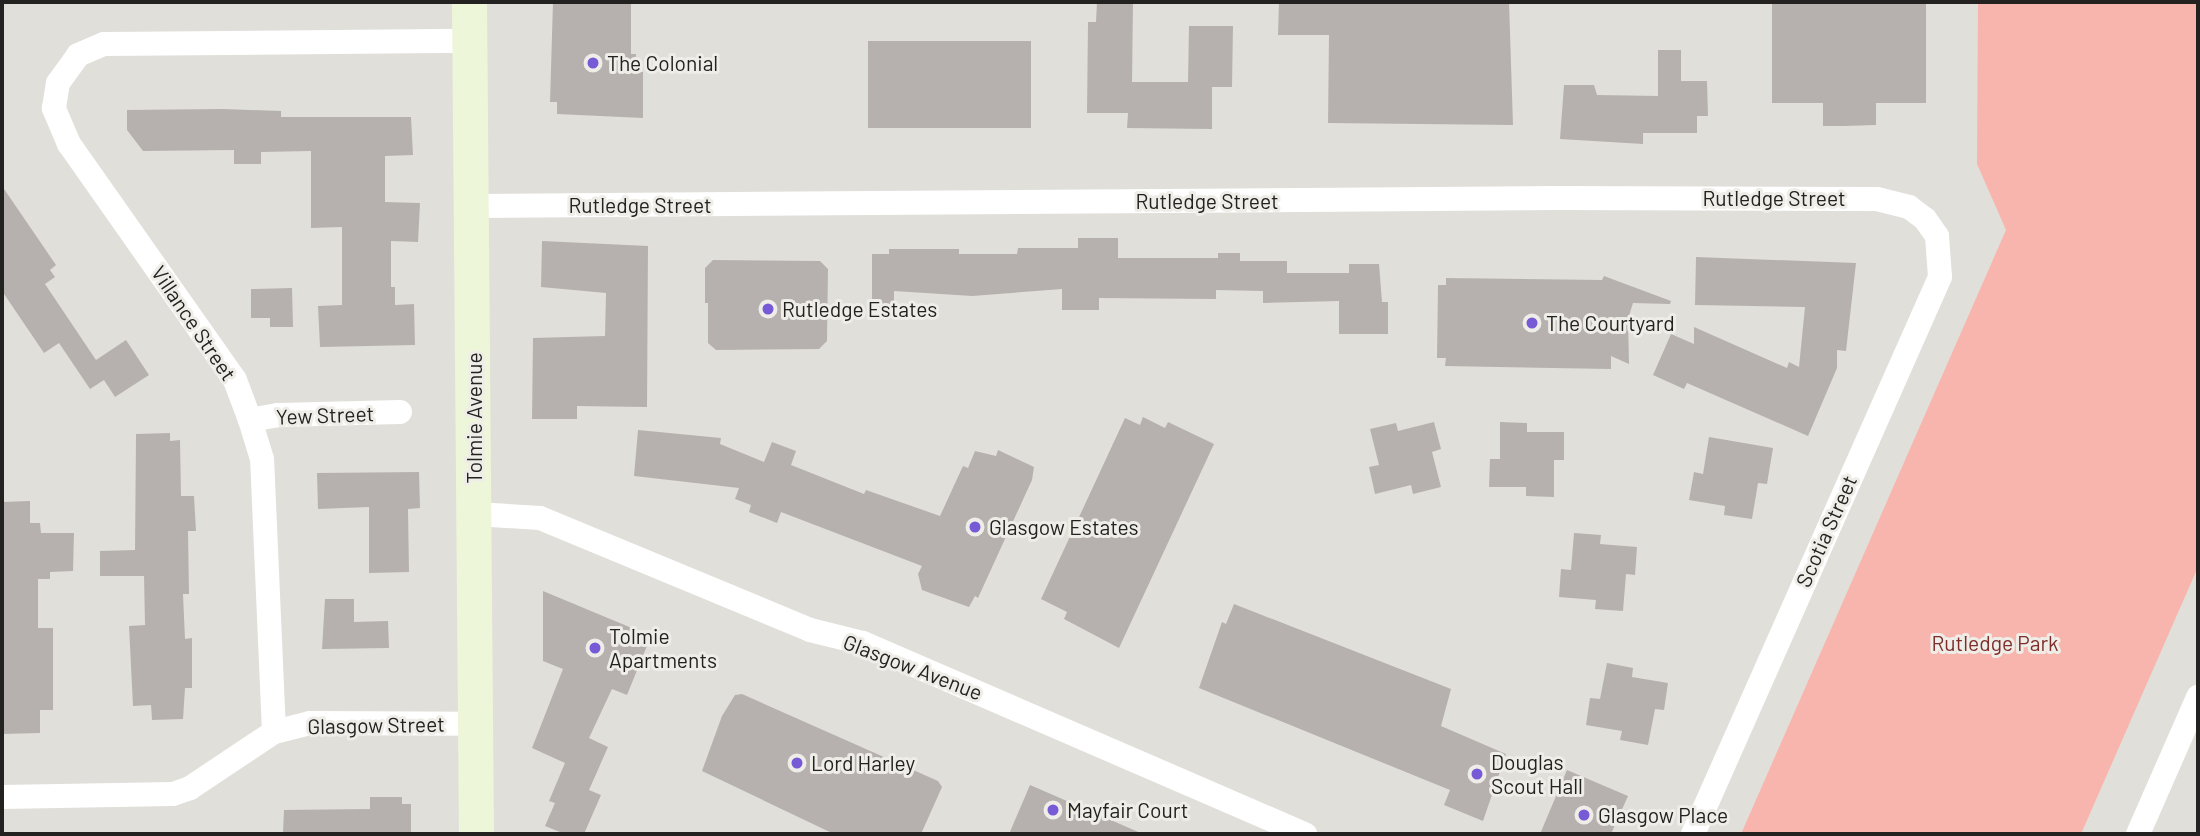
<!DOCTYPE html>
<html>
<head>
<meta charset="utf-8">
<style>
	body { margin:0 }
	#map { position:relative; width:2200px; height:836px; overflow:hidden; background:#e1dfda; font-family:Barlow,sans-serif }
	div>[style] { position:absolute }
	.green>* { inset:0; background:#f8b5ad }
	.building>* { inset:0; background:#b6b1ae; transform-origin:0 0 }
	.street>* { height:24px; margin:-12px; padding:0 12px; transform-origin:12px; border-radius:12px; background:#fff }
	.secondary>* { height:35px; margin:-17.5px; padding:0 17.5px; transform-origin:17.5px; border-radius:17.5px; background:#eef6da }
	.dots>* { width:19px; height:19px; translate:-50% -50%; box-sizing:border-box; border:4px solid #efede7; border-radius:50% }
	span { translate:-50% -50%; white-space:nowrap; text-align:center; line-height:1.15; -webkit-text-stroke:6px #efede7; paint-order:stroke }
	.poi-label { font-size:21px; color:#232220 }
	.left { translate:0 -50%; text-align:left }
	.street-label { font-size:21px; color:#232220 }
	.park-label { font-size:21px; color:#7e2e2a }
	.frame { position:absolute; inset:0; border:4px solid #232220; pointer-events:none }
</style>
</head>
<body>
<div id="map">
	<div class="green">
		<i style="clip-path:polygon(1978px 2px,2198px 2px,2198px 567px,2081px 834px,1741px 834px,2006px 230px,1977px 164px)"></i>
	</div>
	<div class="building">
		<i style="clip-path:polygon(553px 2px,631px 2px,631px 54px,636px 54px,635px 72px,643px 72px,643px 118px,557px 114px,557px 102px,550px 102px)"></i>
		<i style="clip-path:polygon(1097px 2px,1133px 2px,1132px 82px,1188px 82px,1189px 26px,1233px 26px,1232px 87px,1212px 87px,1212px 129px,1127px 128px,1128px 113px,1087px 113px,1088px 22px,1096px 22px)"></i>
		<i style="clip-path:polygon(1279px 2px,1509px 2px,1513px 125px,1328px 123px,1329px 35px,1278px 35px)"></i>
		<i style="clip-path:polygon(1772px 2px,1926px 2px,1926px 103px,1876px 103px,1876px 125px,1844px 126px,1823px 126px,1823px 103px,1772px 103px)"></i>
		<i style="left:868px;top:41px;width:163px;height:87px"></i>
		<i style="clip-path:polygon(1658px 50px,1681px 50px,1681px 81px,1707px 81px,1708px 116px,1697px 116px,1697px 133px,1643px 133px,1643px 144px,1560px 139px,1564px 85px,1594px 85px,1597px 95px,1658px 96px)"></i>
		<i style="clip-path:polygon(223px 109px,281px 111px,281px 117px,411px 117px,413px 155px,385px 156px,385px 202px,420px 203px,418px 242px,391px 241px,391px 287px,395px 287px,395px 305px,414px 304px,415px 345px,320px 347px,318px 306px,342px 305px,342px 227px,311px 228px,311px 151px,261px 152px,261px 164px,234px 164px,234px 150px,143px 151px,127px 130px,127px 110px)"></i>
		<i style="clip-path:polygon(2px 186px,56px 265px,50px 270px,55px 277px,45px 284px,96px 360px,126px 340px,149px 375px,115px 397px,104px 380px,90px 389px,59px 343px,44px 353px,2px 291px)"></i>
		<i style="clip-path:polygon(1078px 238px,1118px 238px,1118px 258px,1218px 258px,1218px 253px,1240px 253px,1240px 261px,1287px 261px,1287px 273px,1349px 273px,1349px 264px,1379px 264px,1382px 302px,1388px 302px,1388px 334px,1339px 334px,1339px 301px,1263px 303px,1263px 291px,1216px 290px,1216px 299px,1099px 298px,1099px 310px,1062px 310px,1062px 289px,972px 296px,894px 291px,894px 312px,872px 312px,872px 254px,889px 254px,889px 249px,959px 249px,959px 254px,1017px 254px,1018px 248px,1078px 248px)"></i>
		<i style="clip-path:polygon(542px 241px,648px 246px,647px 407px,577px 406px,577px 419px,532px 419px,533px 338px,605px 336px,606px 293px,541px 287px)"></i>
		<i style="clip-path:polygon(1696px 257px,1856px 263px,1846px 351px,1837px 350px,1837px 368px,1808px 436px,1687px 383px,1684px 389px,1653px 375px,1671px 334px,1694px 344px,1694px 327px,1787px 368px,1789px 362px,1799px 367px,1805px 307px,1695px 305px)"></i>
		<i style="clip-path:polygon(713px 260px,820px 261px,828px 269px,827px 341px,819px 349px,716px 350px,708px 343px,708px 303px,705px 303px,705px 268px)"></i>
		<i style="clip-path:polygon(1604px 276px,1671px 301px,1670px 304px,1633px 303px,1628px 319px,1629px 364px,1611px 356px,1611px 369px,1445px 366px,1446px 358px,1437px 358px,1438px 285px,1446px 285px,1446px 278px,1602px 280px)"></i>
		<i style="clip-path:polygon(292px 288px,293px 327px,270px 327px,270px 318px,251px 318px,251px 289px)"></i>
		<i style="clip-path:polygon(1143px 417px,1165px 428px,1168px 422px,1214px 444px,1119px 648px,1064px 619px,1067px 612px,1041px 599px,1125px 418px,1140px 425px)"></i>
		<i style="clip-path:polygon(1434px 422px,1441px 449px,1432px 452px,1441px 487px,1413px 494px,1411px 485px,1375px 494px,1369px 467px,1379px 465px,1370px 429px,1396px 423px,1398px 431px)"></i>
		<i style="clip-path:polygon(1500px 422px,1527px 423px,1527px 432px,1564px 432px,1564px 460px,1554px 460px,1554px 497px,1526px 496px,1526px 487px,1489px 487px,1490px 459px,1500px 459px)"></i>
		<i style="clip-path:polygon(638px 430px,721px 438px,720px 444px,764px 462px,772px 442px,796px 451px,791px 465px,864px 494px,866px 490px,940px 516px,963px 466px,968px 468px,975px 451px,996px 456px,998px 450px,1034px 467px,1032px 480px,978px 598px,975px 596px,969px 607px,922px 590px,918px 574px,922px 566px,781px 512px,777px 523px,749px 512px,751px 505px,735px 499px,739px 488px,634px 476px)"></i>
		<i style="clip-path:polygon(170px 433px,170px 441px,180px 440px,181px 496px,194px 496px,196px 531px,188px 531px,189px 594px,183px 594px,185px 639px,192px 638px,192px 688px,185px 688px,183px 719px,152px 720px,151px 705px,133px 706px,129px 626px,145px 625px,144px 576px,100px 576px,100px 551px,135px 550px,136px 434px)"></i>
		<i style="clip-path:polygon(1709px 437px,1773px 448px,1767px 484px,1758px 483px,1752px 519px,1724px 515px,1725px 506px,1689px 500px,1694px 472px,1703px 474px)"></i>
		<i style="clip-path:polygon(419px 472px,420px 508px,408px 509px,409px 572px,369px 573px,369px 507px,318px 509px,317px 473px)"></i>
		<i style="clip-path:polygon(30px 501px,30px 523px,40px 523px,41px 533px,74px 533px,73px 571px,50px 572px,50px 579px,38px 579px,38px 628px,53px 628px,53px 710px,40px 710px,40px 733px,2px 734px,2px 502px)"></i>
		<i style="clip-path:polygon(1574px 533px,1601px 535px,1600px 544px,1637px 547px,1635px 575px,1626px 574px,1623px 611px,1595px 609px,1596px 600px,1559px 597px,1561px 569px,1571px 570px)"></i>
		<i style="clip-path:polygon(543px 591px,651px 636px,627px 695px,612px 689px,589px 738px,608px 747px,589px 790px,601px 795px,584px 834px,565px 834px,545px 826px,555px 803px,549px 801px,565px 763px,532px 748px,563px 669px,543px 661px)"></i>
		<i style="clip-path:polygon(325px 599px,354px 599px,354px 622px,388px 621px,389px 648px,322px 649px)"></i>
		<i style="clip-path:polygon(1234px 604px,1451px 689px,1441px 726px,1506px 754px,1483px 821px,1444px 805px,1450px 790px,1199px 688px,1222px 622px,1226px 624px)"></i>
		<i style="clip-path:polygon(1607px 663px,1633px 668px,1632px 677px,1668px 683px,1664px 710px,1655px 709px,1648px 745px,1620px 740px,1622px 731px,1586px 725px,1590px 698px,1600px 699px)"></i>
		<i style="clip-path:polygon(742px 694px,938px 781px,942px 787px,921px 834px,834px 834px,702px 771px,722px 716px,735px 695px)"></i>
		<i style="clip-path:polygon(1567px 770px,1628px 796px,1611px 834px,1540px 834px)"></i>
		<i style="clip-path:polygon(1030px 785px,1143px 834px,1009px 834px)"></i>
		<i style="clip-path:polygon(370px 797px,402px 797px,402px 804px,411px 804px,411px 834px,283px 834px,284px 810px,370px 809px)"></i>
	</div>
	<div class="street">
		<i style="left:472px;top:206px;width:1086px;rotate:-0.42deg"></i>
		<i style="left:1558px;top:198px;width:319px;rotate:0.2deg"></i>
		<i style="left:1877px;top:199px;width:33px;rotate:14deg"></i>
		<i style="left:1909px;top:207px;width:20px;rotate:37deg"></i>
		<i style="left:1925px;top:219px;width:21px;rotate:55deg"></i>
		<i style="left:1937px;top:236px;width:41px;rotate:85.8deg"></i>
		<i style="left:1940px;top:277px;width:609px;rotate:113.91deg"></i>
		<i style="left:250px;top:420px;width:28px;rotate:-10deg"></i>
		<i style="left:278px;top:415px;width:122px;rotate:-1.4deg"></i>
		<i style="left:475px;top:514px;width:65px;rotate:3.5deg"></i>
		<i style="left:540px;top:518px;width:292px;rotate:22.5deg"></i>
		<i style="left:810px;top:630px;width:55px;rotate:13.8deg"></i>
		<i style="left:863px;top:643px;width:482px;rotate:23.4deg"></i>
		<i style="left:274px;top:732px;width:273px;rotate:-92.5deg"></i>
		<i style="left:262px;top:459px;width:41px;rotate:-107.1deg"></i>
		<i style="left:250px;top:420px;width:43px;rotate:-110.6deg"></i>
		<i style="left:235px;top:380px;width:289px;rotate:-125.1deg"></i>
		<i style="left:69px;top:144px;width:39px;rotate:-113deg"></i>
		<i style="left:54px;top:108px;width:25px;rotate:-81deg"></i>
		<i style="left:58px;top:83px;width:34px;rotate:-54deg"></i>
		<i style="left:78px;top:55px;width:28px;rotate:-23deg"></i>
		<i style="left:104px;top:44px;width:366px;rotate:-0.5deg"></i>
		<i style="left:2px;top:797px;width:171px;rotate:-1deg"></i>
		<i style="left:173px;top:794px;width:18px;rotate:-19deg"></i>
		<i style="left:190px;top:788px;width:101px;rotate:-33.7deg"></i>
		<i style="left:274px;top:732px;width:37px;rotate:-14deg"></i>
		<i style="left:310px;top:723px;width:166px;rotate:0.3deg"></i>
		<i style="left:2138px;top:834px;width:150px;rotate:-66.3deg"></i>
	</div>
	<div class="secondary">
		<i style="left:469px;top:2px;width:832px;rotate:89.52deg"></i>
	</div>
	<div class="dots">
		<i style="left:593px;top:63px;background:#775bd6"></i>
		<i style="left:768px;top:309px;background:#775bd6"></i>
		<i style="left:1532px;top:323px;background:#775bd6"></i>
		<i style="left:975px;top:527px;background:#775bd6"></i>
		<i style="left:595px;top:648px;background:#775bd6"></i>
		<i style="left:797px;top:763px;background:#775bd6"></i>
		<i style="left:1477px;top:774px;background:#775bd6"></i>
		<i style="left:1053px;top:810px;background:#775bd6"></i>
		<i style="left:1584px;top:815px;background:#775bd6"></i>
	</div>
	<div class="poi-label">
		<span class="left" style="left:607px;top:63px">The Colonial</span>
		<span class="left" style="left:782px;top:309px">Rutledge Estates</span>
		<span class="left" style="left:1546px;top:323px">The Courtyard</span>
		<span class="left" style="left:989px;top:527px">Glasgow Estates</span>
		<span class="left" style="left:609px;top:648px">Tolmie<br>Apartments</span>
		<span class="left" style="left:1491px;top:774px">Douglas<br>Scout Hall</span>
		<span class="left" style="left:811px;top:763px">Lord Harley</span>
		<span class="left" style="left:1067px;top:810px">Mayfair Court</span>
		<span class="left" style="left:1598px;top:815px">Glasgow Place</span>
	</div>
	<div class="street-label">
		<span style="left:1774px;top:198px">Rutledge Street</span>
		<span style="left:1207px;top:201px">Rutledge Street</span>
		<span style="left:640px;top:205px">Rutledge Street</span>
		<span style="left:194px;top:323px;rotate:56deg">Villance Street</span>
		<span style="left:325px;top:415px;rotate:-2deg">Yew Street</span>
		<span style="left:474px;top:418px;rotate:-90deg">Tolmie Avenue</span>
		<span style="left:1826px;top:531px;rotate:-66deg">Scotia Street</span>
		<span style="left:913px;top:667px;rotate:21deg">Glasgow Avenue</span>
		<span style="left:376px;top:725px;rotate:-1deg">Glasgow Street</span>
	</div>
	<div class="park-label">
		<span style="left:1995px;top:643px">Rutledge Park</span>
	</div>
	<div class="frame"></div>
</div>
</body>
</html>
